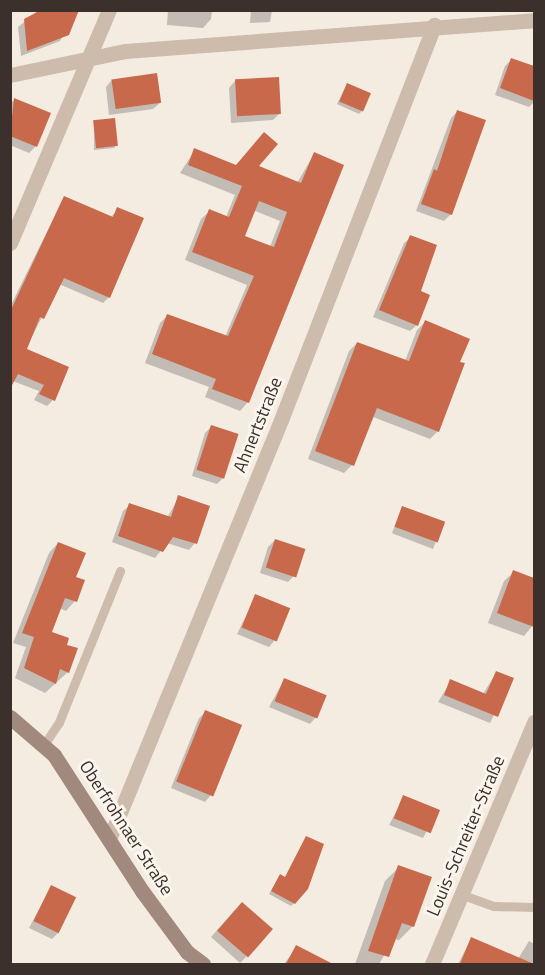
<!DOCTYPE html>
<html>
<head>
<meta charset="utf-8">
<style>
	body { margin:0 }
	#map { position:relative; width:545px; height:975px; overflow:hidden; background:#f4ebe1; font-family:"Titillium Web",sans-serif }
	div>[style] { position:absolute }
	.shadow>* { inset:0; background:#0003; transform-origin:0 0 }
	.building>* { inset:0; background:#c8694b; transform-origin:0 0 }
	.service>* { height:9px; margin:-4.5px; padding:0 4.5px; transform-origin:4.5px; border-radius:4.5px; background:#cdbbac }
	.minor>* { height:15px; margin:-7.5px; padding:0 7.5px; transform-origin:7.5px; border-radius:7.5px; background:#cdbbac }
	.secondary>* { height:15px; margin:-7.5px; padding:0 7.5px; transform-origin:7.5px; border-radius:7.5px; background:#a18a7d }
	span { translate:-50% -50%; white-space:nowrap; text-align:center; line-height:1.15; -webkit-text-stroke:6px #fbf5ee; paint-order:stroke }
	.street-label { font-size:18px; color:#3b302b }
	.frame { position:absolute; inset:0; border:12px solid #3b302b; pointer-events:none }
</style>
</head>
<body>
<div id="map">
	<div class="shadow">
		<i style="clip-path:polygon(39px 10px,78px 10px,60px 41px,21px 56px,18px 27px)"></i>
		<i style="clip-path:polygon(168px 10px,212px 10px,211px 19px,203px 28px,167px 25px)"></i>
		<i style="clip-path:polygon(251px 10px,272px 10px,270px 22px,250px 23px)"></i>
		<i style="clip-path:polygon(511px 60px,534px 68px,534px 102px,529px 107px,495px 95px,505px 66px)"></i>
		<i style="clip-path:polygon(112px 80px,160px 103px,153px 109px,109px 115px,106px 87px)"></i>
		<i style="clip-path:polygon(235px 81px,279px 114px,273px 120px,231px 123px,229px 88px)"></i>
		<i style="clip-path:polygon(347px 84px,362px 111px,359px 114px,337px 104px)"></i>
		<i style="clip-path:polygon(15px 99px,36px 146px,29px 153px,10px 145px,10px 104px)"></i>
		<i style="clip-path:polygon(457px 112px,451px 214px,444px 221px,416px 211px,451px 118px)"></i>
		<i style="clip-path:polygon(94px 122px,117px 145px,114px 148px,94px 150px)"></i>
		<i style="clip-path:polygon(evenodd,195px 150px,236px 166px,257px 167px,297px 183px,314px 154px,248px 402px,240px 411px,205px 397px,209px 387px,145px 363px,160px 323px,168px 315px,225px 337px,247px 285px,185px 260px,201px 219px,210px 211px,226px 217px,235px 195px,180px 173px,195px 150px,253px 210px,280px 221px,270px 247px,243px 236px,253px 210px)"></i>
		<i style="clip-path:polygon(64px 197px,111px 217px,118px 209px,109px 297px,103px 303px,59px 284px,25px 350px,53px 400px,47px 406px,34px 400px,39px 391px,10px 380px,10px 307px)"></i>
		<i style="clip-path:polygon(411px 237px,419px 292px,417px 325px,410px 331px,373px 317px,404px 243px)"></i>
		<i style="clip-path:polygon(425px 322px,458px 362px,438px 431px,430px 439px,373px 417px,352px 465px,344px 473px,308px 459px,349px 351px,357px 343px,405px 361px,417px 330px)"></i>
		<i style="clip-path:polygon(211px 427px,224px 477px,217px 484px,192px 476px,205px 433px)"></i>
		<i style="clip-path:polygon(179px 497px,195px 543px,189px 550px,167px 543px,155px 558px,112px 542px,123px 511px,130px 505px,167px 518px)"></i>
		<i style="left:402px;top:507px;width:44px;height:28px;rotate:21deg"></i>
		<i style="clip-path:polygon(275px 540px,294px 576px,288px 582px,260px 573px,268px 547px)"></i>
		<i style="clip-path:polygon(58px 543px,74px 578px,75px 601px,66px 611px,59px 608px,50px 633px,66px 646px,68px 672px,45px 693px,15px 678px,26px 647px,13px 643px,49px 553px)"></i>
		<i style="clip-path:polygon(514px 572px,534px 580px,534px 624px,524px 636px,488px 623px,504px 581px)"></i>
		<i style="clip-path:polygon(256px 596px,275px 640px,269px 647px,237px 634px)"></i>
		<i style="clip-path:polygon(496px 673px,512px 679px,490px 723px,438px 702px,451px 681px,483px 694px)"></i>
		<i style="clip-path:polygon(284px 680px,316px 717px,310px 724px,269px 707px)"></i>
		<i style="clip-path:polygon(206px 712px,211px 795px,205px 802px,171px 788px,199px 718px)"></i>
		<i style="clip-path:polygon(404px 797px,438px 810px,423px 838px,389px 825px)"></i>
		<i style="clip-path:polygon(399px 867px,413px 926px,399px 940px,394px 939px,379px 964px,355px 964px,385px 881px)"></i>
		<i style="clip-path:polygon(278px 879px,294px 903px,291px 906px,269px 894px)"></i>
		<i style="clip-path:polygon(51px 887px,59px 932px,52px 939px,29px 928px)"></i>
		<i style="clip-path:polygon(235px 910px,246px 957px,240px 963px,211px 937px)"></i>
		<i style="clip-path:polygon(471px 939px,518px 959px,529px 941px,534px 944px,534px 964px,458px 964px)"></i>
		<i style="clip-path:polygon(297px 947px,325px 962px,323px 964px,284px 964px)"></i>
	</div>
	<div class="building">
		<i style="clip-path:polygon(41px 10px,79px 10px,69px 35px,27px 51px,24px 19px)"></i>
		<i style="clip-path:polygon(511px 58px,534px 66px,534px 101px,500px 88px)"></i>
		<i style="left:157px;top:73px;width:30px;height:46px;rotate:82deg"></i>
		<i style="left:279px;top:77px;width:37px;height:44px;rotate:87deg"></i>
		<i style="left:347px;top:83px;width:26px;height:20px;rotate:23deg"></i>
		<i style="clip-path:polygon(14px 98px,51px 113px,37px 147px,10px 136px)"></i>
		<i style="clip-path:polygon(457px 110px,486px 120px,452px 215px,421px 204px,434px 169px,437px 171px)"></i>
		<i style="left:115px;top:118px;width:28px;height:22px;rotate:84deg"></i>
		<i style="clip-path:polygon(evenodd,264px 132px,278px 144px,259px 166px,301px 183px,314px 152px,344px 165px,249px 403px,212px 389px,216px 379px,152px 354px,167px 314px,228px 336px,254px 276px,192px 252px,209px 209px,229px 217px,242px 186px,188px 165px,194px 148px,236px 165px,264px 132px,259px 201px,287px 212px,274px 247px,245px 236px,259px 201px)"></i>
		<i style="clip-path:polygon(64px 196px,113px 217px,117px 207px,144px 218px,110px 298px,64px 278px,44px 319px,40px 317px,27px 349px,69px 367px,55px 401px,39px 394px,44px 385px,18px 374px,10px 389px,10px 312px)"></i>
		<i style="clip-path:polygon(410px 235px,437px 245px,421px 291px,430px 295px,418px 326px,379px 310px)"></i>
		<i style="clip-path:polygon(425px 320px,470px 339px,460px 362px,465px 363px,439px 432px,377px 408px,354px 466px,315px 451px,357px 342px,409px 361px)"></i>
		<i style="left:211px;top:425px;width:29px;height:47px;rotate:18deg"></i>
		<i style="clip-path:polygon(178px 495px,210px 506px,197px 544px,173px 537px,163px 552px,118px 536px,129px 503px,171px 517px)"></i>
		<i style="left:402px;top:506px;width:46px;height:22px;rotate:20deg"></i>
		<i style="left:275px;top:539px;width:32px;height:30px;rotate:18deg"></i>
		<i style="clip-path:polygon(58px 542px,86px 553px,76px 577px,85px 580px,77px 602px,65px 598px,52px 632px,69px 638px,67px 645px,78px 648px,69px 673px,60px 669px,56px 684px,24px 668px,34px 637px,22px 633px)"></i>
		<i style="clip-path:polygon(513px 570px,534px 578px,534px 627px,497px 613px)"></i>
		<i style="left:255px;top:594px;width:38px;height:36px;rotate:22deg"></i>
		<i style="clip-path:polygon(496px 671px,514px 678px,498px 717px,444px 695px,450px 679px,486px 694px)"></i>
		<i style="left:284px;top:678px;width:46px;height:25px;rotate:22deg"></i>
		<i style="left:205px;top:710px;width:40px;height:77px;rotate:22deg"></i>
		<i style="left:403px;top:795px;width:40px;height:25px;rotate:22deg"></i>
		<i style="clip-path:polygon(306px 836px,324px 844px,308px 889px,295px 904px,271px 891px,280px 874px,285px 877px)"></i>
		<i style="clip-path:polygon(398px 865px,432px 877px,414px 927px,402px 923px,389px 957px,368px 951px)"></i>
		<i style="left:51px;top:885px;width:28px;height:40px;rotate:26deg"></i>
		<i style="left:242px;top:902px;width:41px;height:38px;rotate:41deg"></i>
		<i style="clip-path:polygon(471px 937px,534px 964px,460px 964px)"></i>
		<i style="clip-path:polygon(296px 945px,333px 964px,286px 964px)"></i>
	</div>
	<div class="service">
		<i style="left:43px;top:746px;width:29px;rotate:-56deg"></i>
		<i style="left:59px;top:722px;width:163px;rotate:-68deg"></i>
		<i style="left:463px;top:895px;width:33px;rotate:20deg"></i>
		<i style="left:494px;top:906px;width:40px;rotate:1.4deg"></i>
	</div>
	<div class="minor">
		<i style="left:10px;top:75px;width:117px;rotate:-11.8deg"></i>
		<i style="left:125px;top:51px;width:410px;rotate:-4.3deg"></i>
		<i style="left:10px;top:243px;width:253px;rotate:-67deg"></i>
		<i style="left:110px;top:837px;width:451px;rotate:-67.7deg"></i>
		<i style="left:281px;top:420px;width:424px;rotate:-68.8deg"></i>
		<i style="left:432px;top:964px;width:263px;rotate:-67.1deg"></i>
	</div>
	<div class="secondary">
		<i style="left:10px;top:717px;width:58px;rotate:40.8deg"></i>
		<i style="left:54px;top:755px;width:162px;rotate:57.1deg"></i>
		<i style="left:142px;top:891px;width:76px;rotate:53.6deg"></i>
		<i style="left:187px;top:952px;width:20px;rotate:37deg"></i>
	</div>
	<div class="street-label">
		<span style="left:258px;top:425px;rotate:-68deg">Ahnertstraße</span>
		<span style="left:126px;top:828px;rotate:57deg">Oberfrohnaer Straße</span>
		<span style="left:466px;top:836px;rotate:-67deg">Louis-Schreiter-Straße</span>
	</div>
	<div class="frame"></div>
</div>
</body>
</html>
